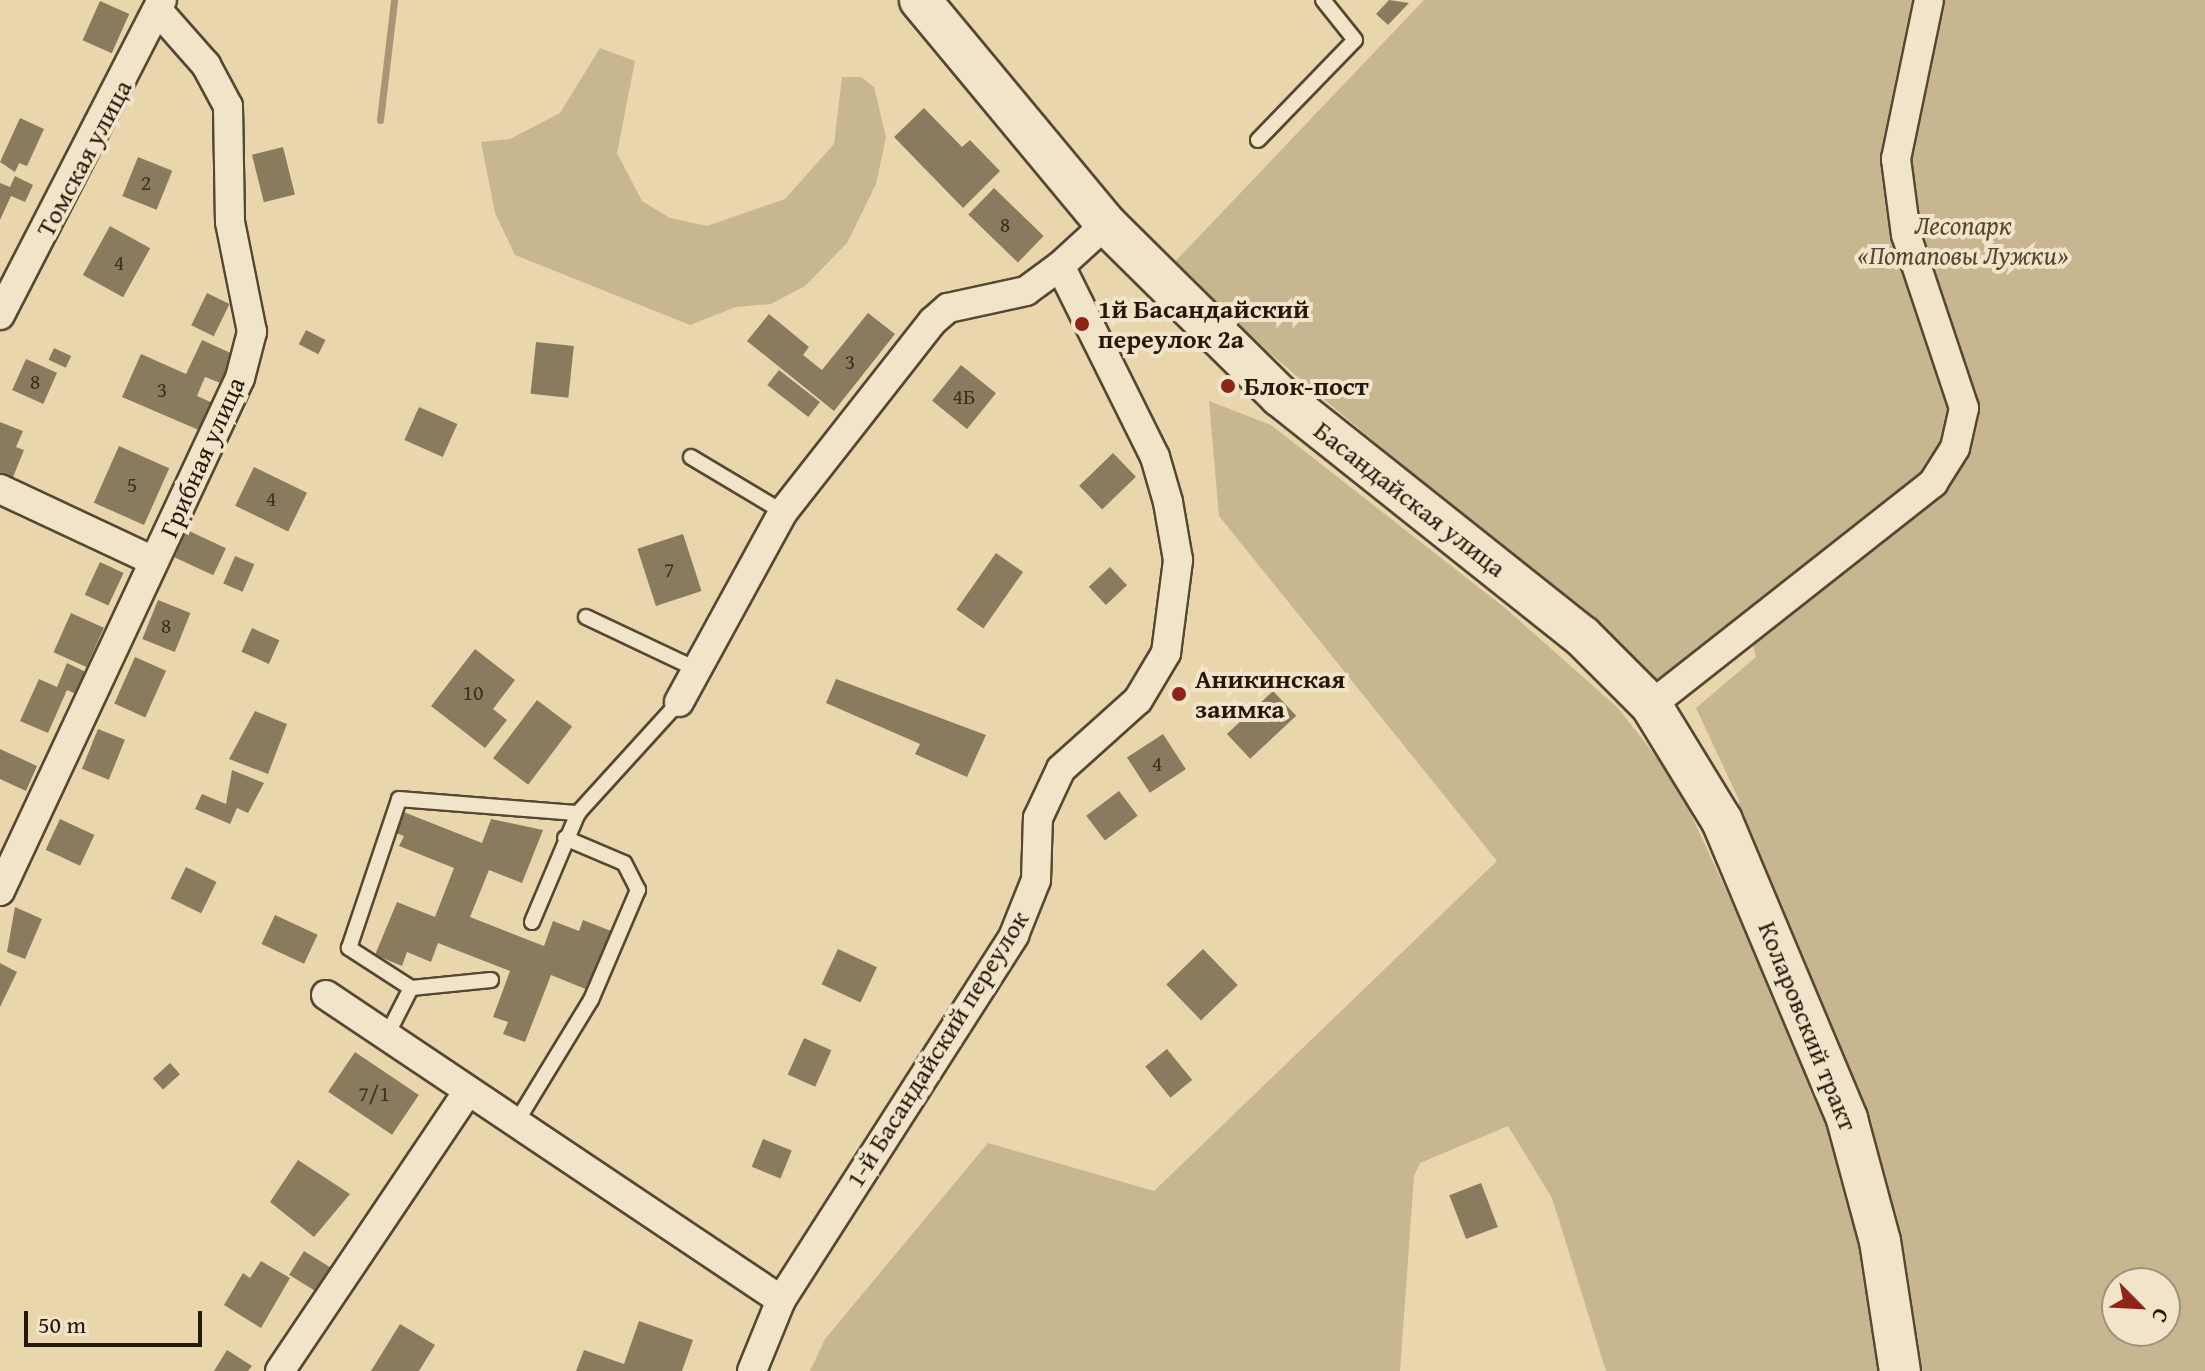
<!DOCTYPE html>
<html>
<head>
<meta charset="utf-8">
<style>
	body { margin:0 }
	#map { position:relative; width:2205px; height:1371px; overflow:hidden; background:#ead6ac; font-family:"Gentium Book Plus",serif }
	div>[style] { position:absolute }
	.green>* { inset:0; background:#c8b690 }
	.stream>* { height:7px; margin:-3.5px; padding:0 3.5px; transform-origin:3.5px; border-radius:3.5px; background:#a79575 }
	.building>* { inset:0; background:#8b7b5e; transform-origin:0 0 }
	.roads { filter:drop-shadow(2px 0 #564832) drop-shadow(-2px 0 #564832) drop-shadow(0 2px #564832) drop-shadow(0 -2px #564832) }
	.lane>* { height:14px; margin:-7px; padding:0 7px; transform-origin:7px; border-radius:7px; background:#f1e4c9 }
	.street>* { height:28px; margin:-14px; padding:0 14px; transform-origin:14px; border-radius:14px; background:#f1e4c9 }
	.secondary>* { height:40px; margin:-20px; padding:0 20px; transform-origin:20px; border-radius:20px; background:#f1e4c9 }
	.dots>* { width:22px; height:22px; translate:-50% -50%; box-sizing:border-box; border:4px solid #f1e4c9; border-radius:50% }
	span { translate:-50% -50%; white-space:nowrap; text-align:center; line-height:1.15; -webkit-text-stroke:8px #f1e4c9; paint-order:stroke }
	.number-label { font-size:22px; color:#3e311e }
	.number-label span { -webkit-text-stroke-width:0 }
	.street-label { font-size:26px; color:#241809 }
	.park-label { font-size:26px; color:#554732; font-style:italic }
	.poi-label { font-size:26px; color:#241809; font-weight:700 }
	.left { translate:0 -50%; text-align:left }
	.north { position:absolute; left:2101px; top:1267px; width:80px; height:80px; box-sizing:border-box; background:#f1e4c9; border:2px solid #9f927c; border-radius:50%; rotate:114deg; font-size:22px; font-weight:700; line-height:32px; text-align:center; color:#241809 }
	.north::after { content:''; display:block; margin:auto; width:28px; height:36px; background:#8f2418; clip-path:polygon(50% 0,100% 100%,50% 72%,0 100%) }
	.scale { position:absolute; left:24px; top:1311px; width:178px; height:36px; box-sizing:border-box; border:4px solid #241809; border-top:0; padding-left:10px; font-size:24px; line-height:28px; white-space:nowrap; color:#241809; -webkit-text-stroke:6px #f1e4c9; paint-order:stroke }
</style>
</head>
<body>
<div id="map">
	<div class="green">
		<i style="clip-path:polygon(evenodd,1424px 0,2205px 0,2205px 1371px,1606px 1371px,1552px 1198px,1508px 1126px,1420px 1163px,1414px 1176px,1400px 1371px,810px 1371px,825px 1339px,988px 1143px,1154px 1191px,1497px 861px,1219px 516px,1209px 401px,1271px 425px,1505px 608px,1618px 708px,1676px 782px,1743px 927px,1739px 800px,1696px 708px,1756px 657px,1746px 614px,1656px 680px,1169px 268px,1424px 0,2117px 1283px,2165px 1283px,2165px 1331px,2117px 1331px,2117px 1283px)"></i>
		<i style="clip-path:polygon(600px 48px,635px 61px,617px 153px,642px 201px,670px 218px,707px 226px,785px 199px,834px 144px,842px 77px,861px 77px,874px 87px,886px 137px,876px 184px,847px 243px,805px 286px,771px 304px,736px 307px,690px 325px,515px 255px,495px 213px,481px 142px,510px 139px,560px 113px)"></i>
	</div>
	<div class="stream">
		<i style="left:380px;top:120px;width:121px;rotate:-83.3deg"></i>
	</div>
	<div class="building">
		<i style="clip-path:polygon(1389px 0,1409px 3px,1388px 25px,1376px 14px)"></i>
		<i style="left:100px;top:1px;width:32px;height:43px;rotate:24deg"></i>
		<i style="clip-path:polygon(924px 108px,962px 147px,970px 140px,1000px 171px,963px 208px,894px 137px)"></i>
		<i style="clip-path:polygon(20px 118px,44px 129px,27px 166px,19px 163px,15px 172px,0 162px)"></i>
		<i style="left:283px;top:147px;width:49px;height:32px;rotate:76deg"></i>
		<i style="left:138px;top:157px;width:37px;height:42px;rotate:22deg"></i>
		<i style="clip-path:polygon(15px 176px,33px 185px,25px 202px,11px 196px,0 220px,0 183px,10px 187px)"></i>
		<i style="left:994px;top:188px;width:69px;height:37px;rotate:44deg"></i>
		<i style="left:110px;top:226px;width:46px;height:56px;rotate:29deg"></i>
		<i style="left:207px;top:293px;width:25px;height:36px;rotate:26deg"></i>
		<i style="clip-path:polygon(868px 313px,895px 334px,834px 411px,747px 341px,769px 314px,809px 347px,803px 355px,822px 370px)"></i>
		<i style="left:306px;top:330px;width:22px;height:16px;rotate:27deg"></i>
		<i style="clip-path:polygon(202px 340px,235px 355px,223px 384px,205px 377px,197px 396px,213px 403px,201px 431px,122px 397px,141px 354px,186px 374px)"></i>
		<i style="left:536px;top:342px;width:38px;height:52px;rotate:6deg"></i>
		<i style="left:54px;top:348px;width:19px;height:13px;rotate:25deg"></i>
		<i style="left:26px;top:359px;width:34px;height:34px;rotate:24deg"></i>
		<i style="left:961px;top:365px;width:45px;height:46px;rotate:39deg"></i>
		<i style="left:779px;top:370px;width:52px;height:19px;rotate:38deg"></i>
		<i style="left:419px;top:407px;width:42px;height:36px;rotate:24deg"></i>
		<i style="clip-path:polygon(0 422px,23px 431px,16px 447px,24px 450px,11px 482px,0 478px)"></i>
		<i style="left:119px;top:446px;width:55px;height:62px;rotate:24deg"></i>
		<i style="left:1113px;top:453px;width:33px;height:47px;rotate:46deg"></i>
		<i style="left:254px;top:467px;width:59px;height:43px;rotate:26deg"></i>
		<i style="left:187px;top:530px;width:43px;height:30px;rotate:25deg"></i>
		<i style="left:683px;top:534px;width:60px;height:48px;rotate:72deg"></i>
		<i style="left:996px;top:553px;width:33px;height:69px;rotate:35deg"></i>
		<i style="left:235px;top:556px;width:21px;height:30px;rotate:23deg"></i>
		<i style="left:100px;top:562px;width:26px;height:36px;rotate:25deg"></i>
		<i style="left:1110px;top:567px;width:25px;height:29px;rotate:47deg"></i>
		<i style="left:158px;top:600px;width:35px;height:42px;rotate:22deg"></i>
		<i style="left:71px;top:613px;width:36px;height:43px;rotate:24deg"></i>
		<i style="left:252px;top:628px;width:30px;height:26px;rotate:24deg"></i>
		<i style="clip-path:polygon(475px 649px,515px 680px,493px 709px,507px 720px,485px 748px,431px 706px)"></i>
		<i style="left:135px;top:657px;width:34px;height:51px;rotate:24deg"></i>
		<i style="clip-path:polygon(67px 663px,88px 673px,78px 695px,67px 690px,48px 733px,20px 721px,39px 679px,57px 687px)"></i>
		<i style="clip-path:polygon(836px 679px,986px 735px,967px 777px,915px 754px,920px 744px,826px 703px)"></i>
		<i style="left:1273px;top:691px;width:34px;height:63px;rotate:47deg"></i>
		<i style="left:537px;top:700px;width:44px;height:73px;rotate:37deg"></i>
		<i style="clip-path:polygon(255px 711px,287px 724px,268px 774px,229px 759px)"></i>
		<i style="left:98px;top:729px;width:29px;height:43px;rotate:22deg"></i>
		<i style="left:1163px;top:734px;width:42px;height:43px;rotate:57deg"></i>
		<i style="clip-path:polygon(0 749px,37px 766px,26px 791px,0 779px)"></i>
		<i style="clip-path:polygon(232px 770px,264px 783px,248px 813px,237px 808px,230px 824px,195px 809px,202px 794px,226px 804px)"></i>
		<i style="left:1119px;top:791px;width:31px;height:41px;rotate:53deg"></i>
		<i style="clip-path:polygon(401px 811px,482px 843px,491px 819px,543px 830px,522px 883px,489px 870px,470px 917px,544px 946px,553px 921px,579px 931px,583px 920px,611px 931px,588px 990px,551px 975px,525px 1042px,503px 1034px,508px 1022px,493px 1017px,510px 971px,438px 943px,431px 962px,407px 952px,402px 966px,375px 955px,397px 902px,435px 917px,454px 868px,399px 846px,404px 836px,393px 832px)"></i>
		<i style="left:60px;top:819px;width:38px;height:34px;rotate:25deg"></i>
		<i style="left:186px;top:867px;width:34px;height:35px;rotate:26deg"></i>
		<i style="clip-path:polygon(15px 907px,42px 919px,25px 959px,7px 952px)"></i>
		<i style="left:275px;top:915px;width:47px;height:32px;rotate:25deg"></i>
		<i style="left:838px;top:949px;width:43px;height:39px;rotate:25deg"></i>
		<i style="left:1203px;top:949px;width:50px;height:51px;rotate:46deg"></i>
		<i style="clip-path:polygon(0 963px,17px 972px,0 1007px)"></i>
		<i style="left:804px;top:1038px;width:30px;height:40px;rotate:24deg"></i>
		<i style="left:1167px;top:1049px;width:40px;height:28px;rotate:51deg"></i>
		<i style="left:355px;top:1052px;width:77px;height:48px;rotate:34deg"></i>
		<i style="left:170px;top:1063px;width:15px;height:23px;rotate:48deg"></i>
		<i style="left:763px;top:1139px;width:31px;height:30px;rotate:22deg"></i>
		<i style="clip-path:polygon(298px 1160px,350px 1194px,314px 1237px,270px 1202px)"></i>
		<i style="left:1481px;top:1183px;width:47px;height:34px;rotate:69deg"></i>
		<i style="left:304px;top:1251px;width:36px;height:28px;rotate:32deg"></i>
		<i style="clip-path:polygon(261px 1261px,290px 1278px,261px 1328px,224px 1305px,243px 1273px,250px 1278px)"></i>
		<i style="clip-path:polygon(639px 1321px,693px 1340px,682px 1371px,576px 1371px,584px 1350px,624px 1364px)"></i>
		<i style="clip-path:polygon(400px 1324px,435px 1345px,419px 1371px,371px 1371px)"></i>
		<i style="clip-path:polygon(227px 1350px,252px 1366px,248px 1371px,214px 1371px)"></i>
	</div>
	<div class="roads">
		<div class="lane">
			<i style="left:1258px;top:140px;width:139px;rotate:-45.9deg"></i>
			<i style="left:1355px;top:40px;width:51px;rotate:-128.7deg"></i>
			<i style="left:691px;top:457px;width:107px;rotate:30.9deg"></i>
			<i style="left:586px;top:617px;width:126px;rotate:25.3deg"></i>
			<i style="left:532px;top:922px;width:118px;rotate:-67.1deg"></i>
			<i style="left:578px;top:813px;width:150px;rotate:-47.7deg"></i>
			<i style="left:491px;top:980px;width:80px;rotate:174.3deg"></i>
			<i style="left:411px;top:988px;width:74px;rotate:-147.2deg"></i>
			<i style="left:349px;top:948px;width:157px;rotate:-71.4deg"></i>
			<i style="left:399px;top:799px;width:180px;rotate:4.5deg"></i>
			<i style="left:386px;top:1037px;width:55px;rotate:-63deg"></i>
			<i style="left:514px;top:1126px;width:148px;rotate:-58.6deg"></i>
			<i style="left:591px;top:1000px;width:120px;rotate:-66.9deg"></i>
			<i style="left:638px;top:890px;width:30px;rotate:-117deg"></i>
			<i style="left:624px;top:863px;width:64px;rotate:-157deg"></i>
		</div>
		<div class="street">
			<i style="left:0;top:315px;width:354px;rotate:-62.8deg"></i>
			<i style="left:0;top:489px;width:170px;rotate:25.1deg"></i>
			<i style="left:679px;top:702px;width:217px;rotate:-61.3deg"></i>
			<i style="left:783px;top:512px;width:243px;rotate:-51.9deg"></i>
			<i style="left:933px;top:321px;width:20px;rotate:-41deg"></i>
			<i style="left:948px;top:308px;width:80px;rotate:-12.3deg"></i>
			<i style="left:1026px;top:291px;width:42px;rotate:-36.3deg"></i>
			<i style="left:1651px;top:705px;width:359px;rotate:-38.2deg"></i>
			<i style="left:1933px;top:483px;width:41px;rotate:-57.8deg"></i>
			<i style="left:1955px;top:448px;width:41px;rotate:-77.3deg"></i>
			<i style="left:1964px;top:408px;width:182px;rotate:-108.5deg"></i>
			<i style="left:1906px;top:235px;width:77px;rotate:-97.5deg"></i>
			<i style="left:1896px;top:159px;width:162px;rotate:-78.3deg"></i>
			<i style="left:0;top:891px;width:566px;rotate:-64.93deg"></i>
			<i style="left:240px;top:378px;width:48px;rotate:-75.4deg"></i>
			<i style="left:252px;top:332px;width:112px;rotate:-101.3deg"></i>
			<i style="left:230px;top:222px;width:116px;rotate:-91deg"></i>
			<i style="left:228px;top:106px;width:47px;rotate:-118.2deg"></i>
			<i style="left:206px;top:65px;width:68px;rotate:-131.4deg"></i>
			<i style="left:326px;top:995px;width:548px;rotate:33.84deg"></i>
			<i style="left:280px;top:1371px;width:335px;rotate:-56.1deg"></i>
			<i style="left:752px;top:1371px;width:77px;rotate:-67.8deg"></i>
			<i style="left:781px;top:1300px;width:433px;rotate:-57.4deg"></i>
			<i style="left:1014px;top:935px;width:59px;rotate:-68.2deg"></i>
			<i style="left:1036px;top:880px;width:62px;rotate:-88.2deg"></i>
			<i style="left:1038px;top:818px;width:54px;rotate:-64.9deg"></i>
			<i style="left:1061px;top:769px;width:103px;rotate:-41.9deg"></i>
			<i style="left:1138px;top:700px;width:55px;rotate:-59.2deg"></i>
			<i style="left:1166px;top:653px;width:94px;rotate:-82.6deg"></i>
			<i style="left:1178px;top:560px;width:59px;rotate:-99.8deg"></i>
			<i style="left:1168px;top:502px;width:47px;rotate:-106.1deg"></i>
			<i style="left:1155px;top:457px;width:213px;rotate:-116.4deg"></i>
			<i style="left:1060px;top:266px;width:62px;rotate:-42.4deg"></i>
		</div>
		<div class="secondary">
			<i style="left:920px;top:0;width:291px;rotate:50.3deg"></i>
			<i style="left:1106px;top:224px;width:245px;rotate:44.7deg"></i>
			<i style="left:1280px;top:396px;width:386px;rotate:38.5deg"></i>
			<i style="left:1582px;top:636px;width:98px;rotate:45deg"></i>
			<i style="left:1651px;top:705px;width:136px;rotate:58.5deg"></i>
			<i style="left:1722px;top:821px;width:323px;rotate:67.2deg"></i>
			<i style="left:1847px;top:1119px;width:126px;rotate:74.9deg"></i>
			<i style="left:1880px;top:1241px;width:132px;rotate:81.3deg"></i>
		</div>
	</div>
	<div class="dots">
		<i style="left:1082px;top:324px;background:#8f2418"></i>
		<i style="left:1228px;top:386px;background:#8f2418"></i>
		<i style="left:1179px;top:694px;background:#8f2418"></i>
	</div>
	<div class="number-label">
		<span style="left:146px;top:183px">2</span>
		<span style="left:1005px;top:225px">8</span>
		<span style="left:119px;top:263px">4</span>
		<span style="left:850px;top:362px">3</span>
		<span style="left:35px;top:382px">8</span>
		<span style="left:162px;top:390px">3</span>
		<span style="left:964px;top:397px">4Б</span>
		<span style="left:132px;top:485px">5</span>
		<span style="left:271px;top:499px">4</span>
		<span style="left:669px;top:570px">7</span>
		<span style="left:166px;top:626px">8</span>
		<span style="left:473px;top:693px">10</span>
		<span style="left:1157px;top:764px">4</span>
		<span style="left:374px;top:1094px">7/1</span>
	</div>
	<div class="street-label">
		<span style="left:84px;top:158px;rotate:-62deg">Томская улица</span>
		<span style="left:202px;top:457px;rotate:-66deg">Грибная улица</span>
		<span style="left:1410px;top:499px;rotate:38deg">Басандайская улица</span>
		<span style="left:1808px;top:1026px;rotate:68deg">Коларовский тракт</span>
		<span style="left:937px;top:1049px;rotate:-58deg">1-й Басандайский переулок</span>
	</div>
	<div class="park-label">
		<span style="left:1963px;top:240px">Лесопарк<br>«Потаповы Лужки»</span>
	</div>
	<div class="poi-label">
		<span class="left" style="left:1098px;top:324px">1й Басандайский<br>переулок 2а</span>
		<span class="left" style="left:1244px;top:386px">Блок-пост</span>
		<span class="left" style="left:1195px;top:694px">Аникинская<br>заимка</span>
	</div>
	<div class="north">С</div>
	<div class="scale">50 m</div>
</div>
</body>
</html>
